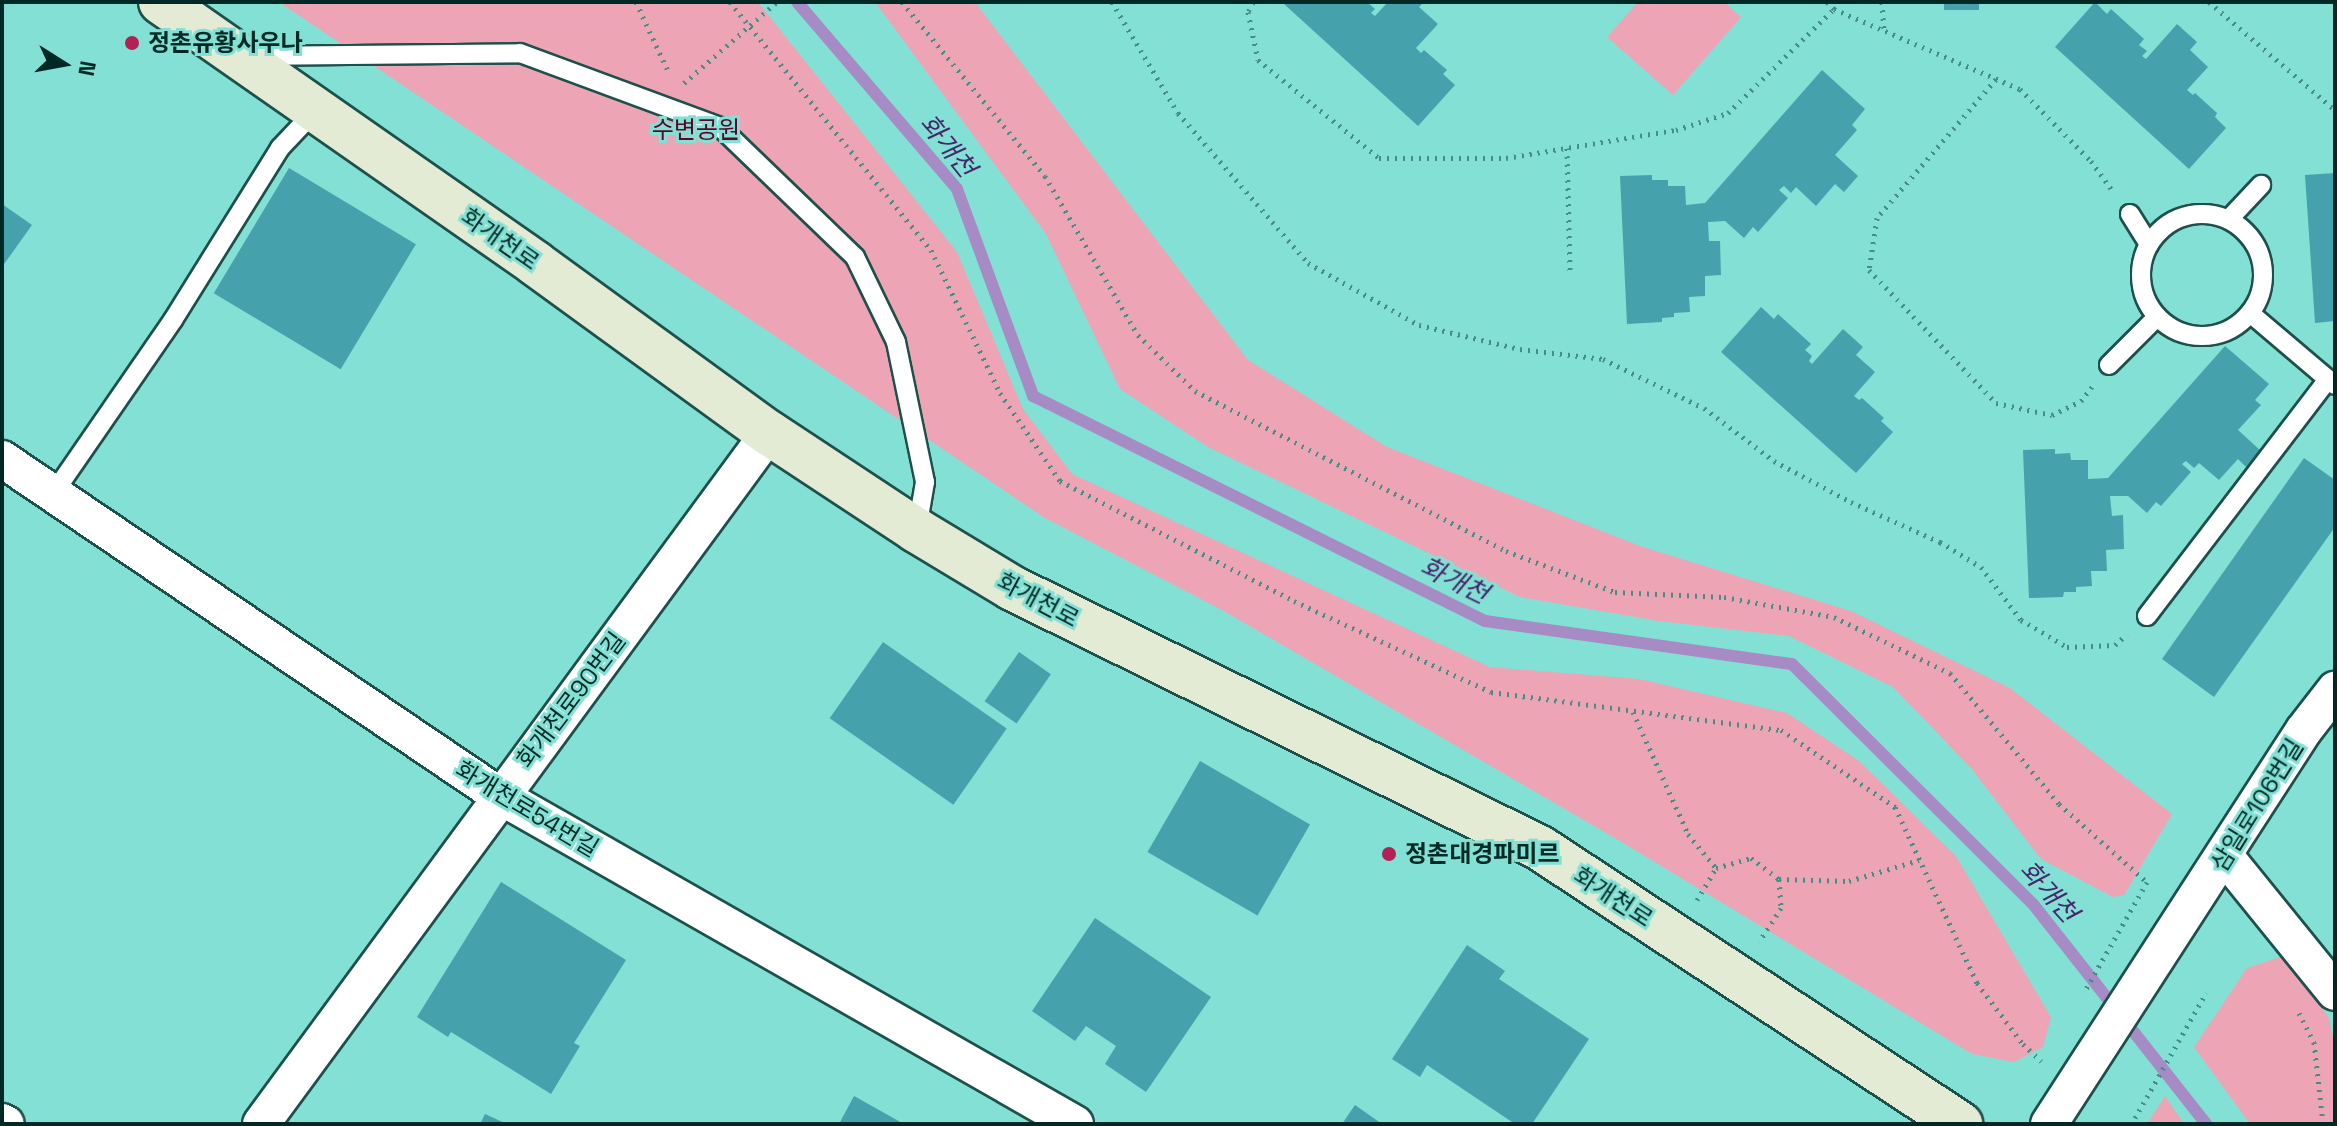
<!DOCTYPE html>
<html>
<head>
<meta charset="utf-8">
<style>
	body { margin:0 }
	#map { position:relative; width:2337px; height:1126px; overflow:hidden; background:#82e0d4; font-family:"Space Grotesk","Noto Sans KR",sans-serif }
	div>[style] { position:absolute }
	.green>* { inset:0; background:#eda5b5 }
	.stream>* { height:12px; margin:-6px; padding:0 6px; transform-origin:6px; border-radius:6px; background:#a68bc5 }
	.building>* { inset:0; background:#45a2ac; transform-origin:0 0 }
	.path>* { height:5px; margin-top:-2.5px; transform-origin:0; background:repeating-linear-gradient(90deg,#478d85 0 2px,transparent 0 8px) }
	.roads { filter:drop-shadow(2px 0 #1e504b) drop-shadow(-2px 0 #1e504b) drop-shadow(0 2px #1e504b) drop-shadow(0 -2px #1e504b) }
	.lane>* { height:18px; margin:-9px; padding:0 9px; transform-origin:9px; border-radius:9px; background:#fff }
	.lane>.ring { margin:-9px; padding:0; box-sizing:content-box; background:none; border:18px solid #fff; border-radius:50% }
	.street>* { height:36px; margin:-18px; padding:0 18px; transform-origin:18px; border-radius:18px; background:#fff }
	.secondary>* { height:44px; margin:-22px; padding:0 22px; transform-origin:22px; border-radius:22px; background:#e3ebd5 }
	.dots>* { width:22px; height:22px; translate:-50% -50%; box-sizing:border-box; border:4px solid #82e0d4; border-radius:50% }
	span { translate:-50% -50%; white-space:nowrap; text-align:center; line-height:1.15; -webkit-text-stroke:6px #82e0d4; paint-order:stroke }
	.poi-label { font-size:24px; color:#002925; font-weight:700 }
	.left { translate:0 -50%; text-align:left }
	.park-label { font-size:24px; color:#5c0528 }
	.street-label { font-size:24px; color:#002925 }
	.water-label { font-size:26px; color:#48246a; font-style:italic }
	.frame { position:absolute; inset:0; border:4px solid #002925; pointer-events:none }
	.north { position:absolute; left:24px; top:24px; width:80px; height:80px; -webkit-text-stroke:6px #82e0d4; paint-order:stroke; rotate:101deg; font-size:22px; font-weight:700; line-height:32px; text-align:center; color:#002925 }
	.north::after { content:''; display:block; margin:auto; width:28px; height:36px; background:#002925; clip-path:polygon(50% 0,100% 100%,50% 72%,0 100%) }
</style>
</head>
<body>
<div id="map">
	<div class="green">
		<i style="clip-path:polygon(279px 2px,758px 2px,957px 252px,1023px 409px,1072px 474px,1490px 667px,1639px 679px,1787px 713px,1859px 761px,1956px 856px,2051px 1017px,2043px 1047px,2014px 1062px,1972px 1054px,1620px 841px,1224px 611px,1045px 518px)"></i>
		<i style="clip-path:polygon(875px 2px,975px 2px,1248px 360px,1387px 447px,1643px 547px,1851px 611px,2010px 688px,2172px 814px,2124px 895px,2113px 897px,2041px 859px,1971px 768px,1893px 687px,1789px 636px,1659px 621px,1520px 597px,1208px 447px,1120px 389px,1046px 234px)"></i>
		<i style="clip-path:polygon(1638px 2px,1724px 2px,1741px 17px,1673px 95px,1607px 37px)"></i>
		<i style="clip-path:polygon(2286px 955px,2329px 1018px,2335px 1049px,2335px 1124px,2250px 1124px,2194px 1047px,2247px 968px)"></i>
		<i style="clip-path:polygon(2165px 1096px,2184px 1124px,2147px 1124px)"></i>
	</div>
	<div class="stream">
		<i style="left:797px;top:2px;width:246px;rotate:49.4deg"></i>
		<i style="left:957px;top:189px;width:221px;rotate:69.8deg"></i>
		<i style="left:1033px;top:396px;width:505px;rotate:26.46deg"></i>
		<i style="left:1485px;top:621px;width:310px;rotate:8deg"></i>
		<i style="left:1792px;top:664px;width:340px;rotate:44.9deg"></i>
		<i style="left:2033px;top:904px;width:280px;rotate:51.8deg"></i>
	</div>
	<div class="building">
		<i style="clip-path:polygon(1286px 2px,1367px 2px,1375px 9px,1371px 13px,1375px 16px,1388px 2px,1424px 2px,1419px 7px,1438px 24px,1416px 48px,1421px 53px,1424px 50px,1447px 70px,1443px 74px,1455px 85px,1418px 126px,1284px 4px)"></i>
		<i style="left:1944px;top:2px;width:35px;height:8px"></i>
		<i style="clip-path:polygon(2095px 2px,2107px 14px,2111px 9px,2144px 39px,2139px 45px,2147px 51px,2142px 56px,2146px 59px,2177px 24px,2197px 42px,2190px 50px,2208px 67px,2187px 90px,2193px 95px,2195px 93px,2217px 113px,2215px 117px,2226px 128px,2189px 169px,2055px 47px)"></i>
		<i style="clip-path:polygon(1822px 70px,1865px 109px,1852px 125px,1857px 130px,1835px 155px,1858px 176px,1844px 192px,1835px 184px,1816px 206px,1796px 187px,1791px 193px,1784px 186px,1779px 190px,1788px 198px,1758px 232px,1753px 227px,1744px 238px,1725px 221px,1708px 222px,1709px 241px,1720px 241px,1721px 275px,1705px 276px,1705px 296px,1689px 297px,1690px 312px,1674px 313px,1674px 317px,1662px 318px,1662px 322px,1627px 324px,1620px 176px,1652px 175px,1652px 180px,1668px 180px,1668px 186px,1685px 186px,1686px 205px,1705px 203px)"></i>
		<i style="left:289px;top:168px;width:148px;height:146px;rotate:31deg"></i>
		<i style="clip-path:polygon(2335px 173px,2335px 321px,2315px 323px,2305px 175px)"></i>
		<i style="clip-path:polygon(2px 204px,32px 225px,2px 267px)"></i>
		<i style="clip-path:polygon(1761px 307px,1774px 319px,1778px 314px,1811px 344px,1805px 350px,1812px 356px,1809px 361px,1812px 364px,1843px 329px,1863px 347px,1856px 355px,1875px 372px,1854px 396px,1859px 400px,1862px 398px,1884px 418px,1881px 421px,1893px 432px,1856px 473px,1721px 352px)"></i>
		<i style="clip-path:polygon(2225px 346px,2269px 384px,2255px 400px,2261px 405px,2238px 430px,2261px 451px,2246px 467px,2238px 459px,2219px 480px,2199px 463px,2194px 468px,2186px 461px,2182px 464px,2191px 472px,2161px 506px,2156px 502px,2147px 513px,2128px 496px,2110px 496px,2112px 516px,2123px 515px,2124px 549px,2106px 550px,2107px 571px,2091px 571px,2092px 586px,2076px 587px,2076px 592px,2064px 592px,2063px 597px,2029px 598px,2023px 450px,2055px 449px,2055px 454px,2070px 453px,2071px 460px,2088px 460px,2088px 479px,2108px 478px)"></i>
		<i style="clip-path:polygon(2304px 458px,2335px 480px,2335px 527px,2214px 697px,2162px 659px)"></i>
		<i style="left:883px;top:642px;width:151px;height:93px;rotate:35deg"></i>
		<i style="left:1019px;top:652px;width:39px;height:60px;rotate:35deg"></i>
		<i style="left:1200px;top:761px;width:127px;height:105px;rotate:30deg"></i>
		<i style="clip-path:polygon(501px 882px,626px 960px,574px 1043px,580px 1046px,551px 1094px,451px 1032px,448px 1037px,417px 1017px)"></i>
		<i style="clip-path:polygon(1095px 918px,1211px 997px,1146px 1092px,1105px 1064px,1116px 1046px,1086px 1026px,1075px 1041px,1032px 1011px)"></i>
		<i style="clip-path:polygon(1467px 945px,1505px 971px,1499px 979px,1589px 1039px,1532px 1124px,1515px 1124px,1427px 1065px,1420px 1077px,1392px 1059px)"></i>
		<i style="clip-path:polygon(854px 1096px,904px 1124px,839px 1124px)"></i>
		<i style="clip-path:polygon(1355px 1105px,1382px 1124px,1342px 1124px)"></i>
		<i style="clip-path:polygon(485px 1114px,507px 1124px,480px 1124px)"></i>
	</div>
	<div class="path">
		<i style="left:636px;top:2px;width:78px;rotate:65.1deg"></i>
		<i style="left:730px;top:2px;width:319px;rotate:51deg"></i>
		<i style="left:931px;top:250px;width:159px;rotate:64.2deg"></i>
		<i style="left:1000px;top:393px;width:107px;rotate:55.7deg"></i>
		<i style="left:1060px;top:481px;width:263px;rotate:27.1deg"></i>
		<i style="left:1294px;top:601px;width:217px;rotate:24.8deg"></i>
		<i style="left:1491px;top:692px;width:292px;rotate:7.5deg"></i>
		<i style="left:1781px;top:730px;width:138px;rotate:34deg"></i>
		<i style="left:1895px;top:807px;width:194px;rotate:65deg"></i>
		<i style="left:1977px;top:983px;width:76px;rotate:53deg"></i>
		<i style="left:2023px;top:1044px;width:25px;rotate:43deg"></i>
		<i style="left:902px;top:2px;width:225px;rotate:50.6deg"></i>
		<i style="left:1045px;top:176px;width:184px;rotate:59.7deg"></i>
		<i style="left:1138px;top:335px;width:80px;rotate:44.5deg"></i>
		<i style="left:1195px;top:391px;width:350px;rotate:27.2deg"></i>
		<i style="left:1506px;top:551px;width:116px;rotate:20.6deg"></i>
		<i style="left:1615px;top:592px;width:109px;rotate:2.6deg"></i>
		<i style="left:1724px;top:597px;width:112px;rotate:10.3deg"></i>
		<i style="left:1834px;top:617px;width:129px;rotate:25.8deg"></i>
		<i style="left:1950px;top:673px;width:170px;rotate:50.2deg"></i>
		<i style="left:2059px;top:804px;width:118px;rotate:41.6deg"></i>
		<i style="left:2147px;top:882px;width:123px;rotate:119.7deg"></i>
		<i style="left:1112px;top:2px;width:129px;rotate:59.3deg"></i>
		<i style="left:1178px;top:113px;width:198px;rotate:49.1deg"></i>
		<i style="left:1308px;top:263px;width:127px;rotate:29.2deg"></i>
		<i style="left:1419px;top:325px;width:104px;rotate:13.4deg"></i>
		<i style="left:1520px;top:349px;width:84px;rotate:6.9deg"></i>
		<i style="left:1603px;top:359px;width:112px;rotate:25.9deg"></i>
		<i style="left:1704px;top:408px;width:88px;rotate:37.1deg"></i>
		<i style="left:1774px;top:461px;width:87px;rotate:28deg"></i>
		<i style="left:1851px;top:502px;width:98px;rotate:24.2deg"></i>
		<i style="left:1940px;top:542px;width:48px;rotate:31.4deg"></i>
		<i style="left:1981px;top:567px;width:66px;rotate:53deg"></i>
		<i style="left:2021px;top:620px;width:53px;rotate:30.4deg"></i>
		<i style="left:2067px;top:647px;width:48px;rotate:-2.4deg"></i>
		<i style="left:2115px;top:645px;width:16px;rotate:-43deg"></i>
		<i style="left:1253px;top:2px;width:11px;rotate:117deg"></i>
		<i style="left:1248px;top:12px;width:49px;rotate:78.2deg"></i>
		<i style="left:1258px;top:60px;width:156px;rotate:39deg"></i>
		<i style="left:1379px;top:158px;width:127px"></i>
		<i style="left:1506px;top:158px;width:172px;rotate:-9.4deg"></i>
		<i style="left:1676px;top:130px;width:55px;rotate:-18.1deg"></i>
		<i style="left:1728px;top:113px;width:148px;rotate:-44.5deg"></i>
		<i style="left:1827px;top:2px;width:10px;rotate:45deg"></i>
		<i style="left:1834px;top:9px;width:202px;rotate:23.3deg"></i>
		<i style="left:2020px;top:89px;width:101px;rotate:45.4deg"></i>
		<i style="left:2091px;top:161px;width:37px;rotate:54deg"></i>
		<i style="left:1882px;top:2px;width:27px;rotate:86deg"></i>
		<i style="left:2209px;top:2px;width:166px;rotate:40.6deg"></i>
		<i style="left:1996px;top:79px;width:183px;rotate:130.6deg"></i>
		<i style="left:1877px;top:218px;width:53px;rotate:98.7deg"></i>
		<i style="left:1869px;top:270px;width:184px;rotate:46.3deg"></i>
		<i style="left:1996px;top:403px;width:57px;rotate:12.1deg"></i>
		<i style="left:2052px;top:415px;width:32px;rotate:-26deg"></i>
		<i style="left:2081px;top:401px;width:18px;rotate:-52deg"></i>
		<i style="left:684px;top:83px;width:123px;rotate:-41.1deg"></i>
		<i style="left:1567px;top:148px;width:126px;rotate:88.6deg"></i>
		<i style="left:1633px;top:712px;width:134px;rotate:65.7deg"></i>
		<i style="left:1688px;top:834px;width:44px;rotate:50.5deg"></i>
		<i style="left:1779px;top:879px;width:70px;rotate:1.6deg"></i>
		<i style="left:1849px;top:881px;width:73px;rotate:-16.7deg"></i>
		<i style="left:1697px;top:900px;width:37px;rotate:-59deg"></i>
		<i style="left:1716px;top:868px;width:36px;rotate:-16deg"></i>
		<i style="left:1751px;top:858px;width:35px;rotate:37deg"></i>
		<i style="left:1779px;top:879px;width:29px;rotate:86deg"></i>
		<i style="left:1781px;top:908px;width:40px;rotate:122.9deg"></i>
		<i style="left:2299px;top:1013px;width:33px;rotate:63deg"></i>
		<i style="left:2314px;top:1042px;width:82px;rotate:83.7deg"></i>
		<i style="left:2135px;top:1118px;width:144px;rotate:-60.4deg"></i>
	</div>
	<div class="roads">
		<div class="lane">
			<i style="left:255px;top:56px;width:265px;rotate:-0.6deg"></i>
			<i style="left:520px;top:53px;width:213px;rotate:20.3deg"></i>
			<i style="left:720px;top:127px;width:187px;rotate:43.9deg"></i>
			<i style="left:855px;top:257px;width:94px;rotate:64.2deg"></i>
			<i style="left:896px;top:342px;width:143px;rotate:78.3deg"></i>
			<i style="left:925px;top:482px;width:48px;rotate:99.7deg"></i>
			<i style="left:2130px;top:214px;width:36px;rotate:58deg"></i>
			<i class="ring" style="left:2141px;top:214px;width:104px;height:104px"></i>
			<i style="left:2229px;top:219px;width:47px;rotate:-46.7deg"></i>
			<i style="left:2250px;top:313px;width:111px;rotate:40.3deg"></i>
			<i style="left:2109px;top:365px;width:68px;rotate:-45deg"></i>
			<i style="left:53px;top:494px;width:211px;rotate:-55.4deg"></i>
			<i style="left:173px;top:320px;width:203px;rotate:-58.1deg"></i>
			<i style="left:280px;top:148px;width:52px;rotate:-46.5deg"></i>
			<i style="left:2147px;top:616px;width:298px;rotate:-52.6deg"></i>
		</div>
		<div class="street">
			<i style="left:2px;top:459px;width:601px;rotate:34.09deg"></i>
			<i style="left:500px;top:796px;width:662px;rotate:29.7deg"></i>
			<i style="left:2224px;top:855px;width:176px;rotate:51deg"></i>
			<i style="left:2px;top:1122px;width:4px;rotate:27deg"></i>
			<i style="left:261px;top:1124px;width:858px;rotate:-53.68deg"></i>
			<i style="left:2049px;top:1124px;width:469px;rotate:-57.1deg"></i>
			<i style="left:2304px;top:730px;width:51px;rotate:-52.2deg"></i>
		</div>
		<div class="secondary">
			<i style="left:161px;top:2px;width:457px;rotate:34.9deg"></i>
			<i style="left:536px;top:264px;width:288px;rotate:36deg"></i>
			<i style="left:769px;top:433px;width:176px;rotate:33.4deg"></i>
			<i style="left:916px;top:530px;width:112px;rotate:31.1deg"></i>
			<i style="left:1012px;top:588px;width:589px;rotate:26.22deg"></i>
			<i style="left:1540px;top:848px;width:503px;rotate:33.31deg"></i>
		</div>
	</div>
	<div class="dots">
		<i style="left:132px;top:43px;background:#b12156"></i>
		<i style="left:1389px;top:854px;background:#b12156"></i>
	</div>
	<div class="poi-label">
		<span class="left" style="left:148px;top:43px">정촌유황사우나</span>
		<span class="left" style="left:1405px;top:854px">정촌대경파미르</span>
	</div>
	<div class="park-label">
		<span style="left:696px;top:130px">수변공원</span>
	</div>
	<div class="street-label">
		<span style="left:500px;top:239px;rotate:35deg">화개천로</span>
		<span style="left:1038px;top:600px;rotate:28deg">화개천로</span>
		<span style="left:571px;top:700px;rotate:-53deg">화개천로90번길</span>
		<span style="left:2257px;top:805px;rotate:-58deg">삼일로106번길</span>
		<span style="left:527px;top:809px;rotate:31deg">화개천로54번길</span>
		<span style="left:1613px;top:897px;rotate:33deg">화개천로</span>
	</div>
	<div class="water-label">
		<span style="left:947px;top:146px;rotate:51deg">화개천</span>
		<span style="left:1454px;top:581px;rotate:26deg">화개천</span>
		<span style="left:2048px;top:892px;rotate:48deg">화개천</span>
	</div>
	<div class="frame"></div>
	<div class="north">N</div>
</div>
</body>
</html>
